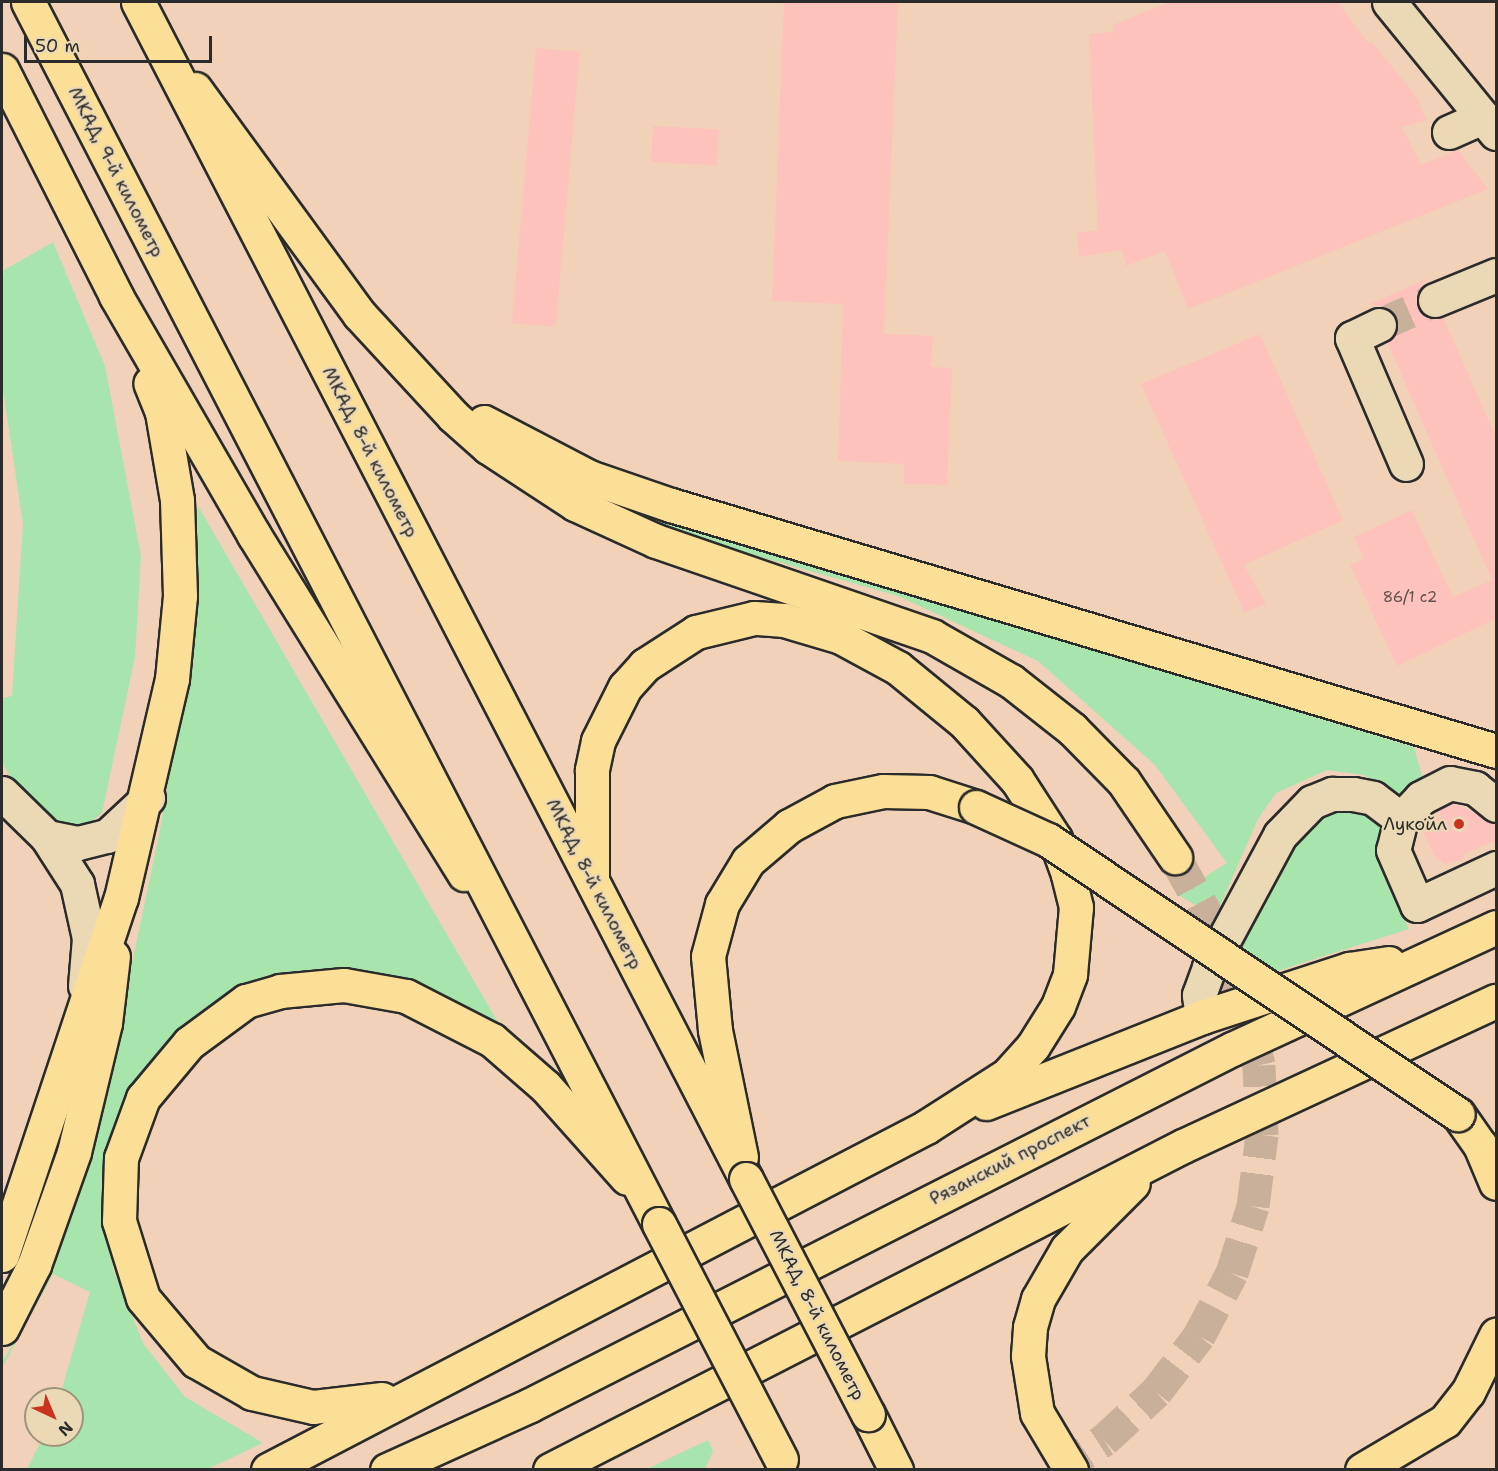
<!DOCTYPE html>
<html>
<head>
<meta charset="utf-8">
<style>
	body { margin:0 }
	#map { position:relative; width:1498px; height:1471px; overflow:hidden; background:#f1d1b7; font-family:"Shantell Sans",sans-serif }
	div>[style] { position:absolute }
	.green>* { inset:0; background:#a7e5ad }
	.building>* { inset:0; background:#fec2bc; transform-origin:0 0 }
	.minor-tunnel>* { height:33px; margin-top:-16.5px; transform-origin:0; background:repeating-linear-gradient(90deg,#c9b09b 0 33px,transparent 0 49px) }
	.major-tunnel>* { height:33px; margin-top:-16.5px; transform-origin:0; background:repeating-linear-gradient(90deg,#c9b09b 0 33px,transparent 0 49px) }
	.roads { filter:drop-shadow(2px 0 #2b2b2b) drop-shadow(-2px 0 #2b2b2b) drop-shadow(0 2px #2b2b2b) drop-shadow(0 -2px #2b2b2b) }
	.minor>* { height:33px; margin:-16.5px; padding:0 16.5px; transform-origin:16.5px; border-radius:16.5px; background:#ebd8b5 }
	.major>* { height:33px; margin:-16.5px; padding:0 16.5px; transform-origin:16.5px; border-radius:16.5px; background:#fbdf96 }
	.highway>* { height:33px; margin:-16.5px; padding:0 16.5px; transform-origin:16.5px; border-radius:16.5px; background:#fbdf96 }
	.bridges { filter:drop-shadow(2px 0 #2b2b2b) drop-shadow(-2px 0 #2b2b2b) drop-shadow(0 2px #2b2b2b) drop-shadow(0 -2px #2b2b2b) }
	.major-bridge>* { height:33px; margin:-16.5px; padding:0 16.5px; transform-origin:16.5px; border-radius:16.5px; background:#fbdf96 }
	.highway-bridge>* { height:33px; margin:-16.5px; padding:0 16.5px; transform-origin:16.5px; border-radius:16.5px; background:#fbdf96 }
	.dots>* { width:16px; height:16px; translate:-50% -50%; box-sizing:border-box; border:3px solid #ebd8b5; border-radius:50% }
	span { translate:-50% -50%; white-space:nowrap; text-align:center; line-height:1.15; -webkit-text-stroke:4.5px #ebd8b5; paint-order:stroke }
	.number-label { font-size:15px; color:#60514f }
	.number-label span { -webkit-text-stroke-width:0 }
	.street-label { font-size:18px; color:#2b2b2b }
	.poi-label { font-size:18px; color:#2b2b2b }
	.right { translate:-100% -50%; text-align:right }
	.frame { position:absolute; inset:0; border:3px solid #2b2b2b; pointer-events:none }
	.north { position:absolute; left:24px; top:1387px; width:60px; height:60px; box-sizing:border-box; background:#ebd8b5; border:2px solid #9e937e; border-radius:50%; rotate:136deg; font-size:16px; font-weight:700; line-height:24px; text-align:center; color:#2b2b2b }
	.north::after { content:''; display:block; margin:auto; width:21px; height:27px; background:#c8321e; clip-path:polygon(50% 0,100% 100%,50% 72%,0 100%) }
	.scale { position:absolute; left:24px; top:36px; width:188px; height:27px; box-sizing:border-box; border:3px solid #2b2b2b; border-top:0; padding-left:8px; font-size:18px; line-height:21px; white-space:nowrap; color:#2b2b2b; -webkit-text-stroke:4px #ebd8b5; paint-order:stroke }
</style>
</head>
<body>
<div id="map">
	<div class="green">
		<i style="clip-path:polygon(53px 242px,105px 366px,141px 556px,135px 657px,102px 813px,80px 831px,58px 833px,21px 796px,2px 762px,3px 698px,12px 696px,23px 524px,2px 383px,2px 285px,4px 270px)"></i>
		<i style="clip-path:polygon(564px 479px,865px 582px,1414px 747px,1423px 780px,1405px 799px,1364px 775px,1327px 770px,1276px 793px,1258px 819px,1215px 917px,1177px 894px,1227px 863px,1155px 765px,1038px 661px,898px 596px,681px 534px)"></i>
		<i style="clip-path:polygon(198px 506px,506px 1036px,330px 975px,162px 1050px,106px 1184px,113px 1269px,143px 1343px,185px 1397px,263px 1443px,208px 1469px,27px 1469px,44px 1435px,72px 1435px,72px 1399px,59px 1399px,90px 1292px,53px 1274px,2px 1368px,2px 1363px,17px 1337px,67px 1212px,112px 1059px,159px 835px,195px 629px)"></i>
		<i style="clip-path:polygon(1350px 803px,1384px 821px,1375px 849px,1409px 929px,1208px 993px,1309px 812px)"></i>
		<i style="clip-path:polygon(708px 1440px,713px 1451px,705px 1469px,647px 1469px)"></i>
	</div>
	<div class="building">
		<i style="clip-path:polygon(784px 2px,898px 2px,884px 334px,933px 336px,931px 367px,952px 368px,947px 485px,904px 484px,904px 464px,838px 461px,843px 304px,772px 301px)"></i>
		<i style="clip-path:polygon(1170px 2px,1338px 2px,1368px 43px,1372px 42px,1416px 96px,1427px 120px,1402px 127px,1421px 165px,1458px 150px,1488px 189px,1188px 309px,1165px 251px,1126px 266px,1122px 250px,1079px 257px,1077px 232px,1098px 231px,1089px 34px,1114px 32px,1113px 25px)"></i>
		<i style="left:536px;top:48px;width:44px;height:276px;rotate:5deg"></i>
		<i style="left:653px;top:126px;width:66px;height:36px;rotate:3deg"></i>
		<i style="clip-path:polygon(1426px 279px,1417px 297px,1418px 308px,1432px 318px,1443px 317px,1497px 439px,1497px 618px,1397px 666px,1350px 565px,1364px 558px,1354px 537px,1412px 510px,1453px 597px,1492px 580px,1387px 342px,1395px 335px,1396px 317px,1389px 309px,1370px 304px)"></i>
		<i style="clip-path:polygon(1260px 334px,1343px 520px,1244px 565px,1266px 604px,1244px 612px,1141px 384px)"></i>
		<i style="clip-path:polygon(1453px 803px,1497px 823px,1497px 840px,1463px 854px,1465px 859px,1445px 864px,1434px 856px,1421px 826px,1441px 817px,1439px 810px)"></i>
	</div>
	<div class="minor-tunnel">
		<i style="left:1379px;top:325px;width:61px;rotate:-24.1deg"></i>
	</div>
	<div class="major-tunnel">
		<i style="left:1058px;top:1470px;width:55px;rotate:-33.1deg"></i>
		<i style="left:1104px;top:1440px;width:71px;rotate:-42.7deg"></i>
		<i style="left:1156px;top:1392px;width:71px;rotate:-52.5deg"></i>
		<i style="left:1199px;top:1336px;width:71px;rotate:-62.4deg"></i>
		<i style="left:1232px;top:1273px;width:70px;rotate:-72.6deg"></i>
		<i style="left:1253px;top:1206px;width:72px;rotate:-82.8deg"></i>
		<i style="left:1262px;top:1135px;width:70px;rotate:-92.5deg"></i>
		<i style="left:1259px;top:1065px;width:71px;rotate:-103.1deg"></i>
		<i style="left:1243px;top:996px;width:70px;rotate:-112.6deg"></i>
		<i style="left:1216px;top:931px;width:85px;rotate:-119deg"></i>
	</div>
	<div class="roads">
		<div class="minor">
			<i style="left:1389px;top:2px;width:169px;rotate:50.8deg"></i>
			<i style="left:1449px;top:132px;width:37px;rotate:-24deg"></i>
			<i style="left:1435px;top:300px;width:66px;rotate:-22.3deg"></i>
			<i style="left:1379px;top:325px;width:30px;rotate:154deg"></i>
			<i style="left:1352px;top:338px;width:137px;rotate:66.8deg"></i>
			<i style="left:2px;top:793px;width:63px;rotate:44.4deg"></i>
			<i style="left:47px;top:837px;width:56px;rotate:57.4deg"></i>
			<i style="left:77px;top:884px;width:55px;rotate:77.5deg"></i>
			<i style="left:89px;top:938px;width:48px;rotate:94.8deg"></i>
			<i style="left:1496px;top:805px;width:27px;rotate:-141deg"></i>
			<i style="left:1475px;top:788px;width:25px;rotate:-169deg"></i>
			<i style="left:1450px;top:783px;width:33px;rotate:153deg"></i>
			<i style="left:1421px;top:798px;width:29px;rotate:134deg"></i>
			<i style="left:1401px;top:819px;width:32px;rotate:104deg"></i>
			<i style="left:1393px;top:850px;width:60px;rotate:66.4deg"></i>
			<i style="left:1417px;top:905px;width:87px;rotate:-25.1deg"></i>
			<i style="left:47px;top:837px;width:32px;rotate:11deg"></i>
			<i style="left:78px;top:843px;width:30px;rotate:-14deg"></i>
			<i style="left:107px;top:836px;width:56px;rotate:-42.8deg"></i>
			<i style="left:1202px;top:1017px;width:22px;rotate:-98deg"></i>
			<i style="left:1199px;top:995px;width:30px;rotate:-70deg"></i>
			<i style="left:1209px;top:967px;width:150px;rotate:-61.7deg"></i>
			<i style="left:1280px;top:835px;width:46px;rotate:-45.9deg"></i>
			<i style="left:1312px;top:802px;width:22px;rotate:-22deg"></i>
			<i style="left:1332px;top:794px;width:21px"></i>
			<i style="left:1353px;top:794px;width:20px;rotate:11deg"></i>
			<i style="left:1373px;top:798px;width:35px;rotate:37deg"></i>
		</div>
		<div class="major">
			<i style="left:2px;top:70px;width:253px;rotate:63.2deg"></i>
			<i style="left:116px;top:296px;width:276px;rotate:60deg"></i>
			<i style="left:254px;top:535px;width:399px;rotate:58.2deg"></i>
			<i style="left:195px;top:89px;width:278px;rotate:53.9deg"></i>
			<i style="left:359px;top:314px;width:139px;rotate:47.3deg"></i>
			<i style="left:453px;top:416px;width:47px;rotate:41.5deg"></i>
			<i style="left:488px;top:447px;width:104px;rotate:33.2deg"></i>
			<i style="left:575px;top:504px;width:89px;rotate:24.6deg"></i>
			<i style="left:656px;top:541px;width:292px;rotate:19deg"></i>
			<i style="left:932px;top:636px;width:91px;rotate:29.7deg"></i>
			<i style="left:1011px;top:681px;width:78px;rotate:38.2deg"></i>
			<i style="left:1072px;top:729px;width:74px;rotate:45.5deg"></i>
			<i style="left:1124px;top:782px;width:91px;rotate:55.8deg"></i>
			<i style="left:484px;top:422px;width:119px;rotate:27.6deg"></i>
			<i style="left:589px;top:477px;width:87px;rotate:18.9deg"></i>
			<i style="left:671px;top:505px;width:861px;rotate:16.6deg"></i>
			<i style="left:986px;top:1103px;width:232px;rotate:-21.7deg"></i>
			<i style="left:1202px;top:1017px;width:155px;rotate:-18.1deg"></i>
			<i style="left:1349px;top:969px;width:40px;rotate:-8.5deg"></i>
			<i style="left:1458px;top:1114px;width:38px;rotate:55deg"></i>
			<i style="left:1480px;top:1145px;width:41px;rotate:67.2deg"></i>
			<i style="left:741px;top:1157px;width:130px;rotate:-101.6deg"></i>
			<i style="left:715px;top:1030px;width:74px;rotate:-95.4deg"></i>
			<i style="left:708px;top:956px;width:54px;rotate:-74.9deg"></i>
			<i style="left:722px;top:904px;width:50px;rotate:-58.8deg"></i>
			<i style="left:748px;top:861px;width:54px;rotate:-40.5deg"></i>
			<i style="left:789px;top:826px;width:52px;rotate:-28.5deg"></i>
			<i style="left:835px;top:801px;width:49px;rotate:-11.8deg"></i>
			<i style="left:883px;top:791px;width:46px;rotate:1.2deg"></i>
			<i style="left:929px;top:792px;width:49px;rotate:17.7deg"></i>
			<i style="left:2px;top:1255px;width:376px;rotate:-71.6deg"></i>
			<i style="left:121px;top:898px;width:225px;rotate:-76.9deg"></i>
			<i style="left:172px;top:679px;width:83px;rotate:-84.5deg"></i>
			<i style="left:180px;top:596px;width:96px;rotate:-91.8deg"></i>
			<i style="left:177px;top:500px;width:89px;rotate:-99.7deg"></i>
			<i style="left:162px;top:412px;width:31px;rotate:-112deg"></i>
			<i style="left:2px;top:1328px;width:71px;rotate:-63.1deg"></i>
			<i style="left:34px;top:1265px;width:120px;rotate:-70.5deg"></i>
			<i style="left:74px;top:1152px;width:133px;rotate:-76.5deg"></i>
			<i style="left:105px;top:1023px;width:67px;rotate:-83.2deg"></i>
			<i style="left:382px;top:1399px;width:69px;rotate:173.4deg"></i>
			<i style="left:313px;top:1407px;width:63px;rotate:-167.1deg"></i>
			<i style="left:252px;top:1393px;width:64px;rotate:-150.3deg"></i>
			<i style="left:196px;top:1361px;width:82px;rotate:-130.1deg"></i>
			<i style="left:143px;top:1298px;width:81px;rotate:-107.3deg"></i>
			<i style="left:119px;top:1221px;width:63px;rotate:-88.2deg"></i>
			<i style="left:121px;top:1158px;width:64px;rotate:-69.9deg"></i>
			<i style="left:143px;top:1098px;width:72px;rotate:-50.1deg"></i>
			<i style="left:189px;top:1043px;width:71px;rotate:-36.4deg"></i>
			<i style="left:246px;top:1001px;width:35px;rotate:-16deg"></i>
			<i style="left:280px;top:991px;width:64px;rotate:-5.4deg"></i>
			<i style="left:344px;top:985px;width:63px;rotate:10.1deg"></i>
			<i style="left:406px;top:996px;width:97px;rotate:27.1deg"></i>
			<i style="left:492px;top:1040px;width:70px;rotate:41deg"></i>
			<i style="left:545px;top:1086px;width:123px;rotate:48.3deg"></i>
			<i style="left:268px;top:1470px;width:742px;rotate:-27.53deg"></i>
			<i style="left:926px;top:1127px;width:96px;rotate:-32.7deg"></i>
			<i style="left:1007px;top:1075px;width:39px;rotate:-48deg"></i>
			<i style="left:1033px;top:1046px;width:47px;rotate:-58deg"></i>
			<i style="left:1058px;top:1006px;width:34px;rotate:-69deg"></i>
			<i style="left:1070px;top:974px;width:67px;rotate:-84.9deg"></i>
			<i style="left:1076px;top:907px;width:34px;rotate:-104deg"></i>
			<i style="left:1068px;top:874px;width:37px;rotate:-110deg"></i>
			<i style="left:1055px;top:839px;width:70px;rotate:-122.8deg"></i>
			<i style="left:1017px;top:780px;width:79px;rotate:-132.4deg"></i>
			<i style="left:964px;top:722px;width:85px;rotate:-140.7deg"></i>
			<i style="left:898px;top:668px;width:65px;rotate:-151.5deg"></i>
			<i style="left:841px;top:637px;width:59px;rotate:-163.4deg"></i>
			<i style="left:784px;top:620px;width:30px;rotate:-176deg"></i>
			<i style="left:754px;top:618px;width:60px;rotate:166.4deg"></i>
			<i style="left:696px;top:632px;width:61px;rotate:147.1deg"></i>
			<i style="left:645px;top:665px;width:30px;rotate:132deg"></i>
			<i style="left:625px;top:687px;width:60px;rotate:116.6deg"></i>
			<i style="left:598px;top:741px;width:30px;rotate:102deg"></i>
			<i style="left:592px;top:770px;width:110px;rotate:90deg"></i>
			<i style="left:387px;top:1470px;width:157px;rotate:-24.4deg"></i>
			<i style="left:530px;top:1405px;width:787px;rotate:-26.89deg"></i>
			<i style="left:1232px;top:1049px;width:291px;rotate:-24.8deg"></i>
			<i style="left:550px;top:1470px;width:711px;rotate:-27.11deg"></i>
			<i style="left:1183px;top:1146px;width:345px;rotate:-24.9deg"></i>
			<i style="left:1071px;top:1470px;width:66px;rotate:-120.8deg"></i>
			<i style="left:1037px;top:1413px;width:58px;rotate:-99deg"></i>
			<i style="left:1028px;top:1356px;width:29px;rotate:-86deg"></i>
			<i style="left:1030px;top:1327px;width:29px;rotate:-74deg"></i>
			<i style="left:1038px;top:1299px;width:58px;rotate:-59.9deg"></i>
			<i style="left:1067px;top:1249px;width:93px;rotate:-45deg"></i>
			<i style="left:1362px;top:1470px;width:96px;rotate:-30.6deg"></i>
			<i style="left:1445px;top:1421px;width:37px;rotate:-52deg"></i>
			<i style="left:1468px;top:1392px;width:64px;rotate:-63.8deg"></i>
		</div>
		<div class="highway">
			<i style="left:28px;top:2px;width:1375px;rotate:62.69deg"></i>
			<i style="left:138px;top:2px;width:1325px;rotate:62.68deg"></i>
			<i style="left:868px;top:1414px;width:63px;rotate:63.4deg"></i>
		</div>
	</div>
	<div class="bridges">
		<div class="major-bridge">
			<i style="left:976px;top:807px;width:79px;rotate:24.6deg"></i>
			<i style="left:1048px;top:840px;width:493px;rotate:33.8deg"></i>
		</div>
		<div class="highway-bridge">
			<i style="left:746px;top:1179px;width:265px;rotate:62.6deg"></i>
			<i style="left:659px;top:1224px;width:265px;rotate:62.6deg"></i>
		</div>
	</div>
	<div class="dots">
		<i style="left:1459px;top:824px;background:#c8321e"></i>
	</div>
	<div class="number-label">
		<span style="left:1410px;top:598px">86/1 с2</span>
	</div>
	<div class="street-label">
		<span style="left:116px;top:172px;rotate:63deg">МКАД, 9-й километр</span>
		<span style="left:370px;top:452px;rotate:63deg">МКАД, 8-й километр</span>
		<span style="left:594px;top:884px;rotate:63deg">МКАД, 8-й километр</span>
		<span style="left:1010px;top:1160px;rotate:-27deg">Рязанский проспект</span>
		<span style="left:817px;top:1315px;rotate:63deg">МКАД, 8-й километр</span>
	</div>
	<div class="poi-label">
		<span class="right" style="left:1447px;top:824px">Лукойл</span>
	</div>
	<div class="frame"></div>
	<div class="north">N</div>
	<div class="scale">50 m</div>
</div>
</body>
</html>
